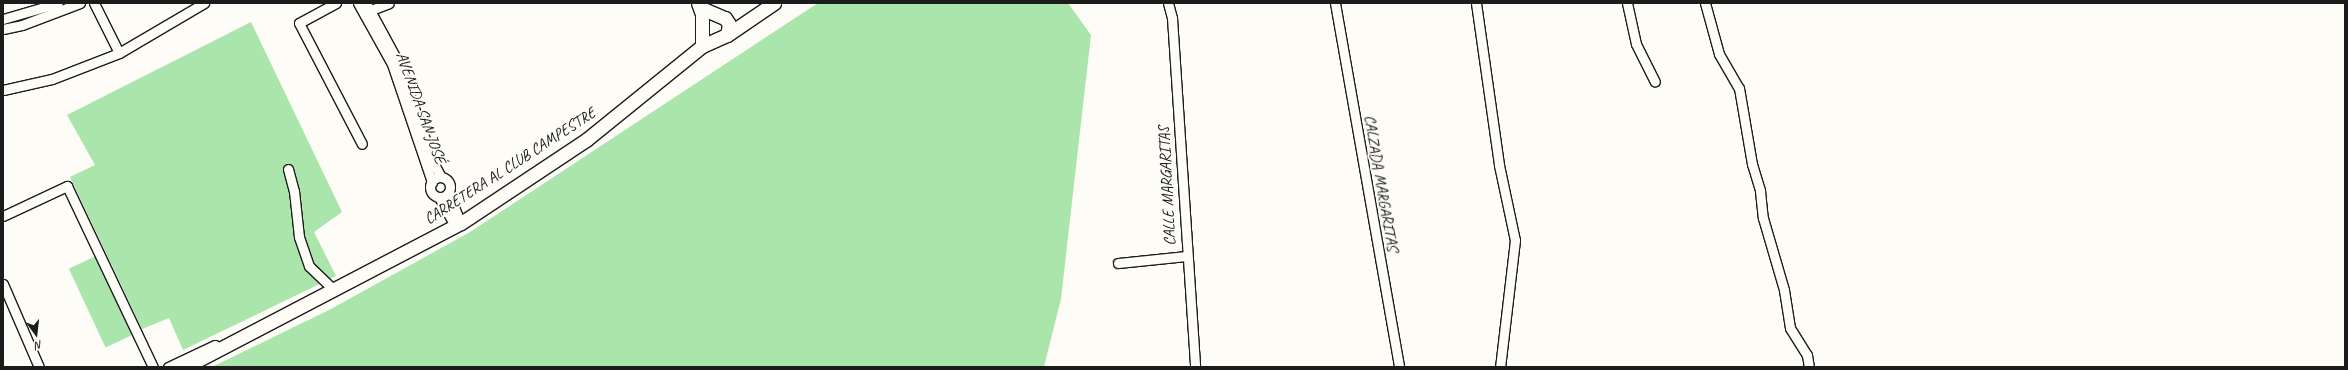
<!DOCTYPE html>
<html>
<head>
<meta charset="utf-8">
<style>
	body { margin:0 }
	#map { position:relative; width:2348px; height:370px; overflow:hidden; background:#fdfcf7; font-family:Caveat,sans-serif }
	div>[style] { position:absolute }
	.green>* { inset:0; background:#aae6ac; transform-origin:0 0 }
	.roads { filter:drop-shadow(1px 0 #1c1c1c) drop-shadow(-1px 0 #1c1c1c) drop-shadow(0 1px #1c1c1c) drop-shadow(0 -1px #1c1c1c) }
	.street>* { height:9px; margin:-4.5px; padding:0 4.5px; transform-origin:4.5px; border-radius:4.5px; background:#fdfcf7 }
	.street>.ring { margin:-4.5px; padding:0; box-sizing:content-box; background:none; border:9px solid #fdfcf7; border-radius:50% }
	.secondary>* { height:13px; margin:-6.5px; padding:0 6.5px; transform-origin:6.5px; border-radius:6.5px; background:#fdfcf7 }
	span { translate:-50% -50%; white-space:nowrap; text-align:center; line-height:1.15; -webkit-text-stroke:4px #fdfcf7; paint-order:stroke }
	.street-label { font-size:16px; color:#1c1c1c }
	.frame { position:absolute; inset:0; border:4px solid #1c1c1c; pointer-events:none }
	.north { position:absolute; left:16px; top:314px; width:40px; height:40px; -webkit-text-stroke:3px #fdfcf7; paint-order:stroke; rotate:165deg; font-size:11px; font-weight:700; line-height:16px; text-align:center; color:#1c1c1c }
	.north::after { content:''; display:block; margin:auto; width:14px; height:18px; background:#1c1c1c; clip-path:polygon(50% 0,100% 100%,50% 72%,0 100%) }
</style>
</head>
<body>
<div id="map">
	<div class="green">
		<i style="clip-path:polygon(818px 3px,1068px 3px,1091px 35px,1061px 299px,1044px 367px,212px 367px,331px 309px,470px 232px)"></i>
		<i style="clip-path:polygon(251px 22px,342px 212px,314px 232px,336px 276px,183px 350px,169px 318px,142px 329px,70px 177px,95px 165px,67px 115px)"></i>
		<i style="left:96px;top:256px;width:87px;height:30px;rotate:65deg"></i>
	</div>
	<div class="roads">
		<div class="street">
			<i style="left:94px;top:3px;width:56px;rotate:63.4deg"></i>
			<i style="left:336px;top:3px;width:42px;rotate:151.6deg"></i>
			<i style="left:299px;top:23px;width:136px;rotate:62.5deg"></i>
			<i style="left:358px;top:3px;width:70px;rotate:60.9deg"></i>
			<i style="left:392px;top:64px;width:125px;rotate:71.3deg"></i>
			<i style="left:366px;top:3px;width:67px;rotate:61.5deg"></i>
			<i style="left:398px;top:62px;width:106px;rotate:70.7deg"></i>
			<i style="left:433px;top:162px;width:17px;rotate:62deg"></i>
			<i style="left:1168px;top:3px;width:16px;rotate:75deg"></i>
			<i style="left:1172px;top:18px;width:45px;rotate:86.2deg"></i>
			<i style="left:1175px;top:63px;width:305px;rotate:86.2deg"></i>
			<i style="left:1335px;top:3px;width:370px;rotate:80deg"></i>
			<i style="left:1476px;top:3px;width:164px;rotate:81.9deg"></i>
			<i style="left:1499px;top:165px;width:77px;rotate:78deg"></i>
			<i style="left:1515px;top:240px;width:128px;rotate:96.7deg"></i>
			<i style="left:1627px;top:3px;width:42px;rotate:77.6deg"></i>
			<i style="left:1636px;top:44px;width:42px;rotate:63.4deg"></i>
			<i style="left:1705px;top:3px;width:53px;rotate:74.6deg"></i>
			<i style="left:1719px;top:54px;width:39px;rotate:60deg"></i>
			<i style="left:1739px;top:88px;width:77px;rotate:80.3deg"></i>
			<i style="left:1752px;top:164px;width:28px;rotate:73deg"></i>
			<i style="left:1760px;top:191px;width:27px;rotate:84deg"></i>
			<i style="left:1763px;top:218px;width:75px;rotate:73.7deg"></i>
			<i style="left:1784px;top:290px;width:38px;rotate:81deg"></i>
			<i style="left:1790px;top:328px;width:32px;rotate:58deg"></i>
			<i style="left:1807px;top:355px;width:12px;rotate:81deg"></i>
			<i style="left:371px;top:10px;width:19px;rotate:-21deg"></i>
			<i style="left:3px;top:19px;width:57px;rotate:-16.2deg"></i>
			<i style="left:3px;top:29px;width:19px;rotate:-12deg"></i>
			<i style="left:22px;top:25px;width:62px;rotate:-20.8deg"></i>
			<i style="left:3px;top:90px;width:50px;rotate:-12.7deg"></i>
			<i style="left:52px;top:79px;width:72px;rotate:-21.2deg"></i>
			<i style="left:119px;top:53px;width:99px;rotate:-30.5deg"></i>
			<i style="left:288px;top:169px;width:23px;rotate:75deg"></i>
			<i style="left:294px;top:191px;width:46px;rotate:83.8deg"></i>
			<i style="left:299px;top:237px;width:31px;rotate:71deg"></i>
			<i style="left:309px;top:266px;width:35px;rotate:44deg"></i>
			<i class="ring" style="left:430px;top:177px;width:11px;height:11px"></i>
			<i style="left:448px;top:193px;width:33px;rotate:67deg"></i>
			<i style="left:439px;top:197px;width:33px;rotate:61deg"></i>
			<i style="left:3px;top:216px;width:71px;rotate:-25.1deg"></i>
			<i style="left:67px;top:186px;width:200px;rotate:64.6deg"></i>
			<i style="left:1118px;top:263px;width:69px;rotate:-5.8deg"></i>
			<i style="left:3px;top:284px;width:90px;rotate:66.6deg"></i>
			<i style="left:168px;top:367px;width:52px;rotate:-25.1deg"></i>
		</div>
		<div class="secondary">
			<i style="left:698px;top:3px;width:12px;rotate:70deg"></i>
			<i style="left:702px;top:14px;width:32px;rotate:90deg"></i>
			<i style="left:701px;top:8px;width:26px;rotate:23deg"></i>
			<i style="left:725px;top:18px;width:7px;rotate:56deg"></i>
			<i style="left:729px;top:24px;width:11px;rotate:100deg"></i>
			<i style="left:185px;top:367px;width:311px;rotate:-27.6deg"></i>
			<i style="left:461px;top:223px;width:150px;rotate:-33.6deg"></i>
			<i style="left:586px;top:140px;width:149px;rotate:-39deg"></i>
			<i style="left:702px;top:46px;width:27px;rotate:-24deg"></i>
			<i style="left:727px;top:35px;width:57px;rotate:-34.2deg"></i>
		</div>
	</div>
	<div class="street-label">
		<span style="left:421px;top:108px;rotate:70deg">AVENIDA SAN JOSÉ</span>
		<span style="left:510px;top:166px;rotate:-33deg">CARRETERA AL CLUB CAMPESTRE</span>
		<span style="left:1381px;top:183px;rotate:80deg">CALZADA MARGARITAS</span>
		<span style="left:1167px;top:186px;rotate:-93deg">CALLE MARGARITAS</span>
	</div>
	<div class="frame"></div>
	<div class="north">N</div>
</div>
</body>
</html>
